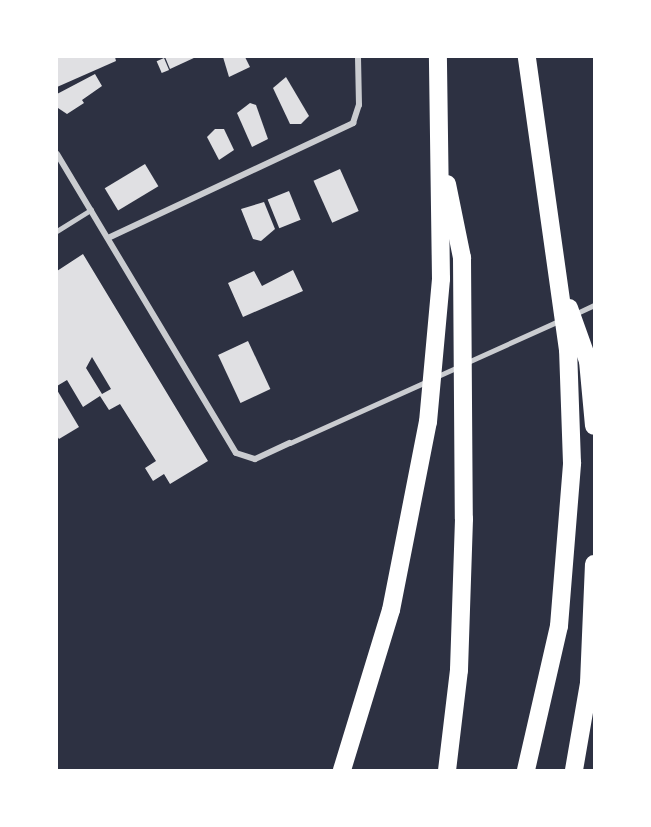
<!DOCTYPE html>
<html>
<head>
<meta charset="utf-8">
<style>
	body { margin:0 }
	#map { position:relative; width:651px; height:827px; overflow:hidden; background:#2d3142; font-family:Poppins,sans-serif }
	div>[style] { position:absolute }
	.building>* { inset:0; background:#e0e0e3; transform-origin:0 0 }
	.service>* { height:4.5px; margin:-2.25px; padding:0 2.25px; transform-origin:2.25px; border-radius:2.25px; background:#caccd0 }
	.minor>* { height:6px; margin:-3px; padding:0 3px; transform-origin:3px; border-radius:3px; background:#caccd0 }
	.motorway>* { height:18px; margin:-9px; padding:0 9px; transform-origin:9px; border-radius:9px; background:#fff }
	span { translate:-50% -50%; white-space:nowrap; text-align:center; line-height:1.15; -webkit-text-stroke:5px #fff; paint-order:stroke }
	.frame { position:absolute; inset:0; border:58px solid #fff; pointer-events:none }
</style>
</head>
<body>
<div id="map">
	<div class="building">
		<i style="clip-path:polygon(57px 57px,115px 57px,116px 61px,57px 87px)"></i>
		<i style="clip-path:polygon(165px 57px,196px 57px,170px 69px)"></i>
		<i style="clip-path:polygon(223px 57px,245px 57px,250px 67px,229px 77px)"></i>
		<i style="left:164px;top:58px;width:13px;height:8px;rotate:67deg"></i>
		<i style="clip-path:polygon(95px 74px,102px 86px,82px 100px,84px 103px,67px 114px,58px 108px,57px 94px)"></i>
		<i style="clip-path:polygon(286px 77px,309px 116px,301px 124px,290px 124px,273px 88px)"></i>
		<i style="clip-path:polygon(250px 103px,256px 105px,268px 139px,252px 147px,237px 113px)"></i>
		<i style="clip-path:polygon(215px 129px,224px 129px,234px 150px,219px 160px,207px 137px)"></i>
		<i style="left:145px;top:164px;width:26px;height:47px;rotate:59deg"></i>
		<i style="left:340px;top:169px;width:46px;height:29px;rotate:66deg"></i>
		<i style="left:289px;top:191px;width:31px;height:23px;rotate:68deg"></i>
		<i style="clip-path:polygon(264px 202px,275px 229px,261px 241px,253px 239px,241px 209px)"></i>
		<i style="clip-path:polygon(evenodd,83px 254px,208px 461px,170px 484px,164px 474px,153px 481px,145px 468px,156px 461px,120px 404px,109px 410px,100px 396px,83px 407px,67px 380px,57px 386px,57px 271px,83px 254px,92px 357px,111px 389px,102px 394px,86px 368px,92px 357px)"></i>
		<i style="clip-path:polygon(293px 270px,303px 291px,243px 317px,228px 283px,254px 271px,262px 286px)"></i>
		<i style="left:248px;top:341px;width:53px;height:33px;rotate:65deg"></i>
		<i style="clip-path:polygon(57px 390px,79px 427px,59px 439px,57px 436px)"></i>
	</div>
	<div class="service">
		<i style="left:57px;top:231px;width:40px;rotate:-32deg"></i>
		<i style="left:575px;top:314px;width:21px;rotate:-25deg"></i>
		<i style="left:468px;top:362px;width:100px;rotate:-24.3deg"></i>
		<i style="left:438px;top:376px;width:22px;rotate:-24deg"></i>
		<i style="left:290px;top:443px;width:151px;rotate:-24.2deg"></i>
	</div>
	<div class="minor">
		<i style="left:57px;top:154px;width:348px;rotate:59.1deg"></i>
		<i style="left:236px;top:453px;width:20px;rotate:18deg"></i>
		<i style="left:255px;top:459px;width:38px;rotate:-25deg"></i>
		<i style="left:108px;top:238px;width:271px;rotate:-25.1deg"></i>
		<i style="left:353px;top:123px;width:19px;rotate:-72deg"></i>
		<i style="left:359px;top:105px;width:48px;rotate:-91.2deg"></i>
	</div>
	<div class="motorway">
		<i style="left:447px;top:184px;width:76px;rotate:78.5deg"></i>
		<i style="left:462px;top:258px;width:261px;rotate:89.6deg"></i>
		<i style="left:464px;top:519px;width:151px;rotate:91.9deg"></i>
		<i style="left:459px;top:670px;width:101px;rotate:96.8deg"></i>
		<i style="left:569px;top:308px;width:56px;rotate:70.3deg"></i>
		<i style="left:588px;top:361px;width:65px;rotate:84.7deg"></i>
		<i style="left:342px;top:770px;width:167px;rotate:-73deg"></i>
		<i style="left:391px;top:610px;width:192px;rotate:-78.9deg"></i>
		<i style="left:428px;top:422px;width:144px;rotate:-84.8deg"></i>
		<i style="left:441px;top:279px;width:222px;rotate:-90.8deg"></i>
		<i style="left:526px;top:770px;width:148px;rotate:-77.1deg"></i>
		<i style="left:559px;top:626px;width:164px;rotate:-85.4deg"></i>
		<i style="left:572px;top:463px;width:113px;rotate:-92deg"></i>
		<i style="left:568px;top:350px;width:296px;rotate:-98deg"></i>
		<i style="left:574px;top:770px;width:88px;rotate:-80.2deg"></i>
		<i style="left:589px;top:683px;width:119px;rotate:-87.6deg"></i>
	</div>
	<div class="frame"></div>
</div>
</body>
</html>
